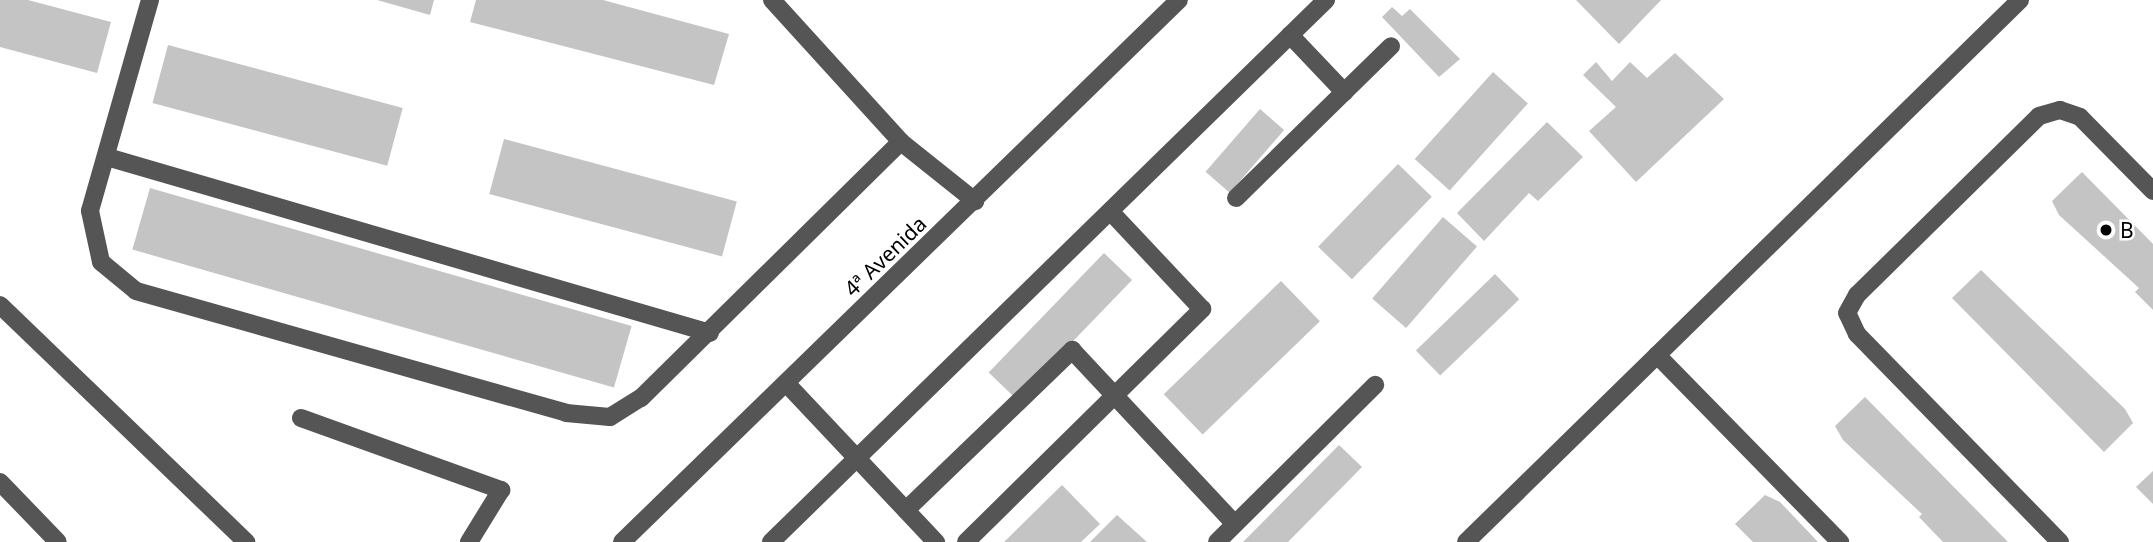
<!DOCTYPE html>
<html>
<head>
<meta charset="utf-8">
<style>
	body { margin:0 }
	#map { position:relative; width:2153px; height:542px; overflow:hidden; background:#fff; font-family:"Noto Sans",sans-serif }
	div>[style] { position:absolute }
	.building>* { inset:0; background:#c4c4c4; transform-origin:0 0 }
	.minor>* { height:18px; margin:-9px; padding:0 9px; transform-origin:9px; border-radius:9px; background:#555 }
	.dots>* { width:19px; height:19px; translate:-50% -50%; box-sizing:border-box; border:4px solid #fff; border-radius:50% }
	span { translate:-50% -50%; white-space:nowrap; text-align:center; line-height:1.15; -webkit-text-stroke:5px #fff; paint-order:stroke }
	.poi-label { font-size:21px; color:#000 }
	.left { translate:0 -50%; text-align:left }
	.street-label { font-size:21px; color:#000 }
</style>
</head>
<body>
<div id="map">
	<div class="building">
		<i style="clip-path:polygon(0 0,28px 0,111px 22px,97px 73px,0 47px)"></i>
		<i style="clip-path:polygon(377px 0,434px 0,430px 15px)"></i>
		<i style="clip-path:polygon(476px 0,603px 0,729px 34px,714px 85px,470px 22px)"></i>
		<i style="clip-path:polygon(1576px 0,1661px 0,1619px 44px)"></i>
		<i style="clip-path:polygon(1392px 7px,1402px 16px,1410px 9px,1460px 59px,1439px 77px,1382px 17px)"></i>
		<i style="left:168px;top:45px;width:243px;height:60px;rotate:15deg"></i>
		<i style="clip-path:polygon(1675px 53px,1724px 99px,1636px 182px,1589px 131px,1616px 107px,1583px 75px,1596px 62px,1612px 81px,1630px 62px,1647px 78px)"></i>
		<i style="left:1493px;top:72px;width:47px;height:117px;rotate:42deg"></i>
		<i style="left:1260px;top:109px;width:32px;height:83px;rotate:41deg"></i>
		<i style="clip-path:polygon(1547px 122px,1583px 157px,1538px 201px,1529px 193px,1484px 241px,1457px 213px)"></i>
		<i style="left:504px;top:139px;width:241px;height:57px;rotate:15deg"></i>
		<i style="left:1398px;top:164px;width:47px;height:115px;rotate:44deg"></i>
		<i style="clip-path:polygon(2082px 172px,2153px 244px,2153px 310px,2135px 292px,2139px 288px,2059px 215px,2052px 201px)"></i>
		<i style="left:150px;top:188px;width:501px;height:64px;rotate:16deg"></i>
		<i style="left:1443px;top:217px;width:45px;height:108px;rotate:41deg"></i>
		<i style="left:1104px;top:253px;width:39px;height:166px;rotate:44deg"></i>
		<i style="clip-path:polygon(1981px 270px,2125px 409px,2133px 423px,2104px 452px,1952px 298px)"></i>
		<i style="left:1495px;top:274px;width:35px;height:110px;rotate:46deg"></i>
		<i style="left:1281px;top:281px;width:56px;height:163px;rotate:46deg"></i>
		<i style="clip-path:polygon(1865px 397px,1941px 474px,2008px 542px,1943px 542px,1919px 517px,1922px 514px,1843px 440px,1835px 426px)"></i>
		<i style="clip-path:polygon(1339px 445px,1362px 467px,1288px 542px,1243px 542px)"></i>
		<i style="clip-path:polygon(2153px 471px,2153px 504px,2136px 487px)"></i>
		<i style="clip-path:polygon(1062px 485px,1100px 524px,1081px 542px,1004px 542px)"></i>
		<i style="clip-path:polygon(1765px 495px,1780px 502px,1818px 542px,1753px 542px,1735px 524px)"></i>
		<i style="clip-path:polygon(1117px 515px,1147px 542px,1090px 542px)"></i>
	</div>
	<div class="minor">
		<i style="left:150px;top:0;width:219px;rotate:105.9deg"></i>
		<i style="left:90px;top:211px;width:52px;rotate:77.8deg"></i>
		<i style="left:101px;top:262px;width:45px;rotate:39.6deg"></i>
		<i style="left:136px;top:291px;width:447px;rotate:15.8deg"></i>
		<i style="left:566px;top:413px;width:44px;rotate:5.2deg"></i>
		<i style="left:610px;top:417px;width:36px;rotate:-32deg"></i>
		<i style="left:641px;top:398px;width:365px;rotate:-44.6deg"></i>
		<i style="left:772px;top:0;width:192px;rotate:47.7deg"></i>
		<i style="left:901px;top:142px;width:95px;rotate:38.6deg"></i>
		<i style="left:1290px;top:35px;width:79px;rotate:46.5deg"></i>
		<i style="left:107px;top:157px;width:628px;rotate:16.27deg"></i>
		<i style="left:1236px;top:198px;width:217px;rotate:-44.4deg"></i>
		<i style="left:0;top:305px;width:342px;rotate:43.9deg"></i>
		<i style="left:1657px;top:355px;width:262px;rotate:45.6deg"></i>
		<i style="left:786px;top:383px;width:219px;rotate:46.7deg"></i>
		<i style="left:301px;top:418px;width:213px;rotate:19.8deg"></i>
		<i style="left:501px;top:490px;width:61px;rotate:121.6deg"></i>
		<i style="left:0;top:482px;width:83px;rotate:46deg"></i>
		<i style="left:906px;top:510px;width:231px;rotate:-43.9deg"></i>
		<i style="left:1072px;top:350px;width:238px;rotate:46.9deg"></i>
		<i style="left:622px;top:542px;width:777px;rotate:-44.22deg"></i>
		<i style="left:771px;top:542px;width:776px;rotate:-44.32deg"></i>
		<i style="left:966px;top:542px;width:332px;rotate:-44.6deg"></i>
		<i style="left:1202px;top:309px;width:134px;rotate:-133.2deg"></i>
		<i style="left:1217px;top:542px;width:223px;rotate:-44.8deg"></i>
		<i style="left:1466px;top:542px;width:775px;rotate:-44.37deg"></i>
		<i style="left:2060px;top:542px;width:291px;rotate:-134.3deg"></i>
		<i style="left:1857px;top:334px;width:23px;rotate:-115deg"></i>
		<i style="left:1847px;top:313px;width:21px;rotate:-61deg"></i>
		<i style="left:1857px;top:295px;width:255px;rotate:-44.5deg"></i>
		<i style="left:2039px;top:116px;width:22px;rotate:-16deg"></i>
		<i style="left:2060px;top:110px;width:21px;rotate:19deg"></i>
		<i style="left:2080px;top:117px;width:104px;rotate:45.4deg"></i>
	</div>
	<div class="dots">
		<i style="left:2106px;top:230px;background:#000"></i>
	</div>
	<div class="poi-label">
		<span class="left" style="left:2120px;top:230px">B</span>
	</div>
	<div class="street-label">
		<span style="left:885px;top:256px;rotate:-44deg">4ª Avenida</span>
	</div>
</div>
</body>
</html>
